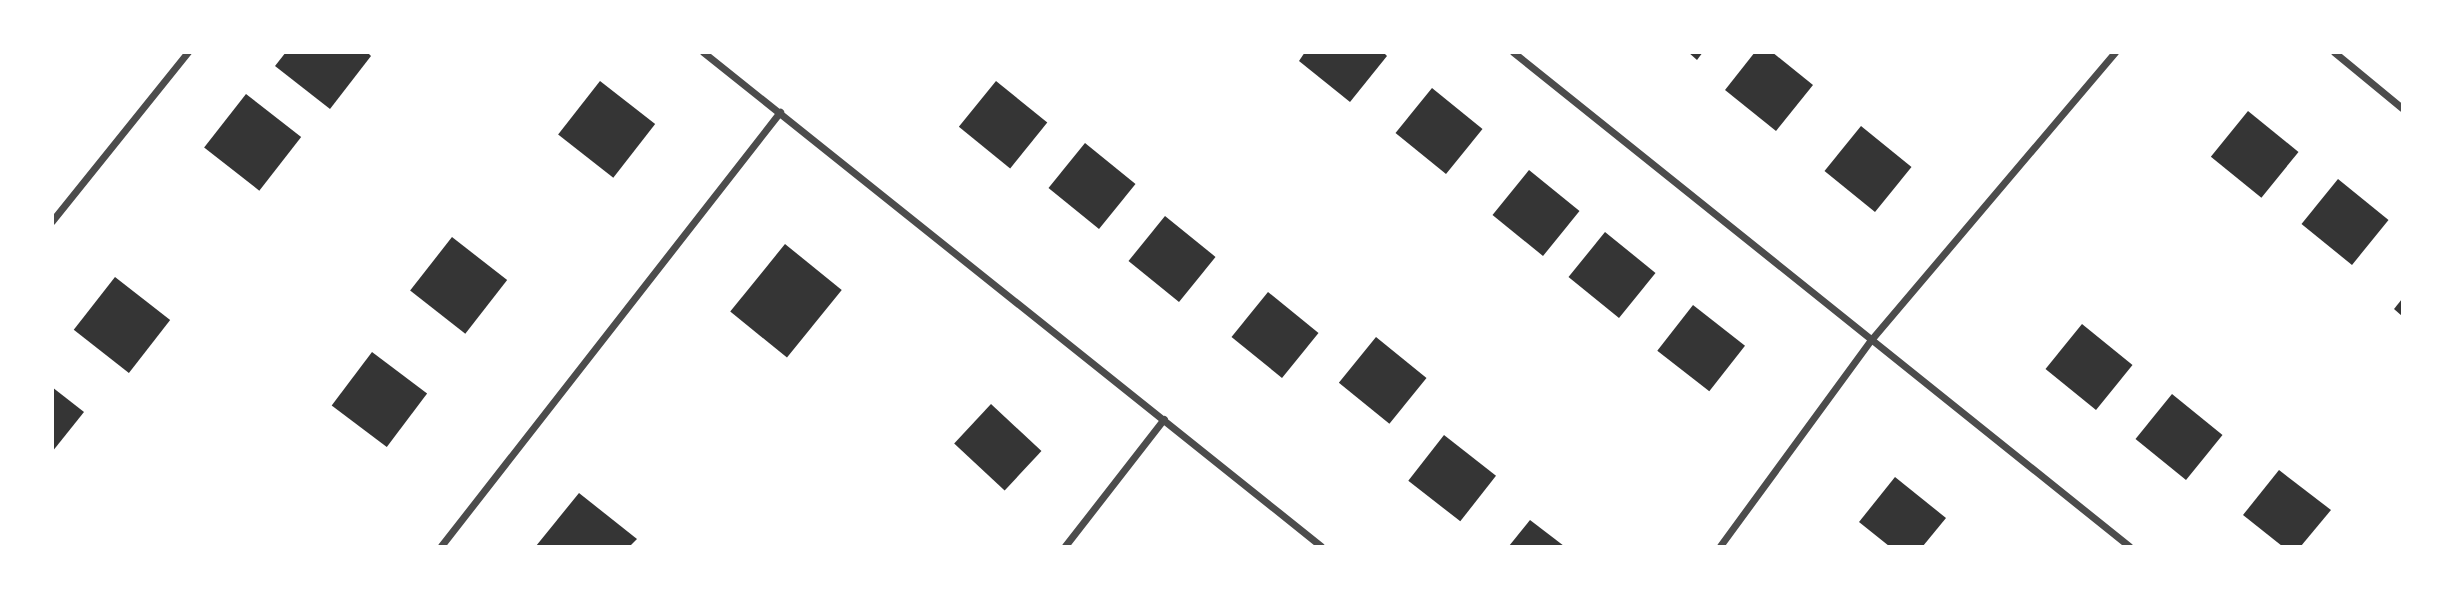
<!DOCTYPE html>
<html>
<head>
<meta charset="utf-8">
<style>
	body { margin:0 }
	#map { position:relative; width:2455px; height:599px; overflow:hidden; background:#fff; font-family:"Times New Roman",serif }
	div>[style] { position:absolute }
	.building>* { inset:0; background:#353535; transform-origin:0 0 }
	.minor>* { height:7px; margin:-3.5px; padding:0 3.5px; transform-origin:3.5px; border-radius:3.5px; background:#4c4c4c }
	span { translate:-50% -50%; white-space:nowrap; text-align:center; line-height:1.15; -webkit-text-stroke:6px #fff; paint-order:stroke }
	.frame { position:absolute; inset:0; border:54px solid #fff; pointer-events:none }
</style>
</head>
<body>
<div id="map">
	<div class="building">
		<i style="clip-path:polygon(286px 52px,367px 52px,371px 56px,330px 109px,275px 66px)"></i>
		<i style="clip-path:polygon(1305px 52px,1383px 52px,1387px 56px,1350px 102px,1299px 61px)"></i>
		<i style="clip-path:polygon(1688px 52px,1703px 52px,1697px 60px)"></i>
		<i style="clip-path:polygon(1755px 52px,1772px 52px,1813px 85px,1776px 131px,1725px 90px)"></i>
		<i style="left:600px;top:81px;width:70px;height:68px;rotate:38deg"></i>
		<i style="left:996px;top:81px;width:66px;height:59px;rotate:39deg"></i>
		<i style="left:1432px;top:88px;width:65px;height:58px;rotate:39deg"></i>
		<i style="left:246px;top:94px;width:70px;height:68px;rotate:38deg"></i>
		<i style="left:2248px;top:111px;width:65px;height:59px;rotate:39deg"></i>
		<i style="left:1861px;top:126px;width:65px;height:58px;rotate:39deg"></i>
		<i style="left:1085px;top:143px;width:65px;height:58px;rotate:39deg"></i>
		<i style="left:1529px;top:170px;width:65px;height:58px;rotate:39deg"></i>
		<i style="left:2338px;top:179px;width:65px;height:58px;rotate:39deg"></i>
		<i style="left:1165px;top:216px;width:65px;height:58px;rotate:39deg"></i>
		<i style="left:1605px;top:232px;width:65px;height:58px;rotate:39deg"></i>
		<i style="left:452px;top:237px;width:70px;height:68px;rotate:38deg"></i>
		<i style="left:785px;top:244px;width:73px;height:87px;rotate:39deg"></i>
		<i style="left:115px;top:277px;width:70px;height:67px;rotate:38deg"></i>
		<i style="left:1268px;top:292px;width:65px;height:58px;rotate:39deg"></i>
		<i style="clip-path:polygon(2402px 299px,2402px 316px,2394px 309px)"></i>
		<i style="left:1693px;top:305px;width:66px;height:58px;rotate:38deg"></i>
		<i style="left:2082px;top:324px;width:65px;height:58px;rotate:39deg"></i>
		<i style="left:1376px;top:337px;width:65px;height:59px;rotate:39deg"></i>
		<i style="left:372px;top:352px;width:69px;height:67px;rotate:37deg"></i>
		<i style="clip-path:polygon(52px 387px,84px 412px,52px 452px)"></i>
		<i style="left:2172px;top:394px;width:65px;height:58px;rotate:39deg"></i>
		<i style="left:991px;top:404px;width:69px;height:54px;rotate:43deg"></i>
		<i style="left:1444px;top:435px;width:66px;height:58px;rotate:38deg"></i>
		<i style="clip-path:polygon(2279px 470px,2331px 510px,2301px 546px,2282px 546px,2243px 515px)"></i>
		<i style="clip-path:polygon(1895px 477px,1946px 518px,1923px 546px,1889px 546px,1859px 522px)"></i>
		<i style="clip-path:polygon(579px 493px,637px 539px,630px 546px,536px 546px)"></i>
		<i style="clip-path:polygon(1530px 520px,1564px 546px,1509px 546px)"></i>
	</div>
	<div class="minor">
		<i style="left:703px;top:52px;width:791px;rotate:38.64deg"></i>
		<i style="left:1513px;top:52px;width:790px;rotate:38.73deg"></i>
		<i style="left:2334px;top:52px;width:88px;rotate:39.5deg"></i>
		<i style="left:52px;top:221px;width:217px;rotate:-51.2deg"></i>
		<i style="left:441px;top:546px;width:551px;rotate:-52.01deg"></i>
		<i style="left:1065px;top:546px;width:161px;rotate:-52.1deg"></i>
		<i style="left:1720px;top:546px;width:254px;rotate:-53.8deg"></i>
		<i style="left:1870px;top:341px;width:379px;rotate:-49.7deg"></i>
	</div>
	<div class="frame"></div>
</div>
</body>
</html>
